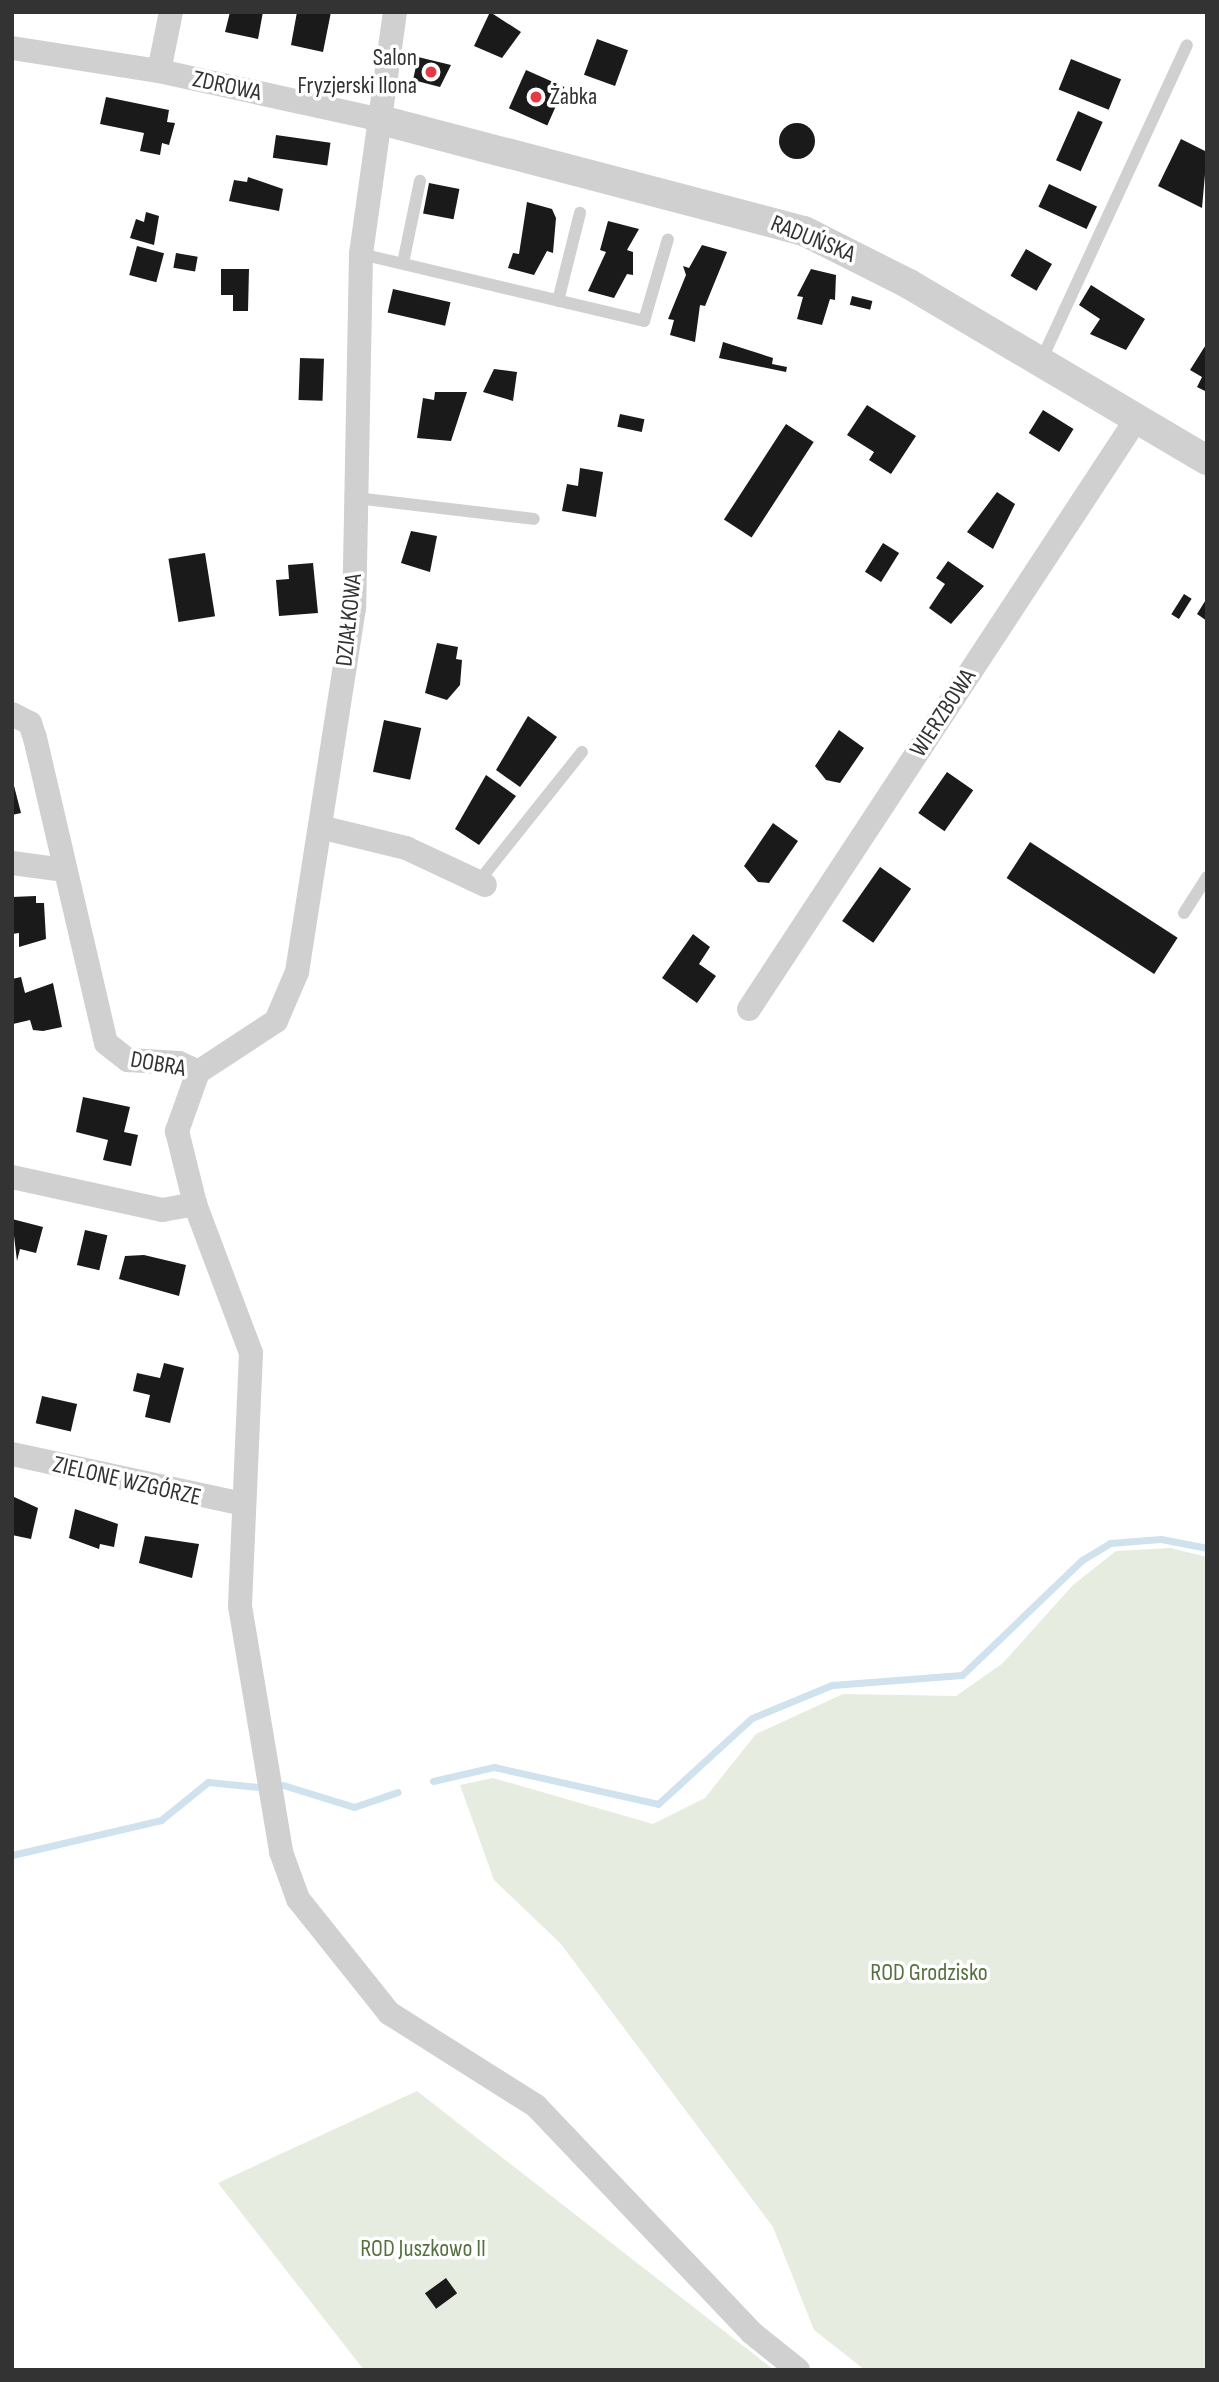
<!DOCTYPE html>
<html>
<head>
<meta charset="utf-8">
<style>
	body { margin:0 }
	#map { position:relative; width:1219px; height:2382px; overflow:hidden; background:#fff; font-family:"Sofia Sans Condensed",sans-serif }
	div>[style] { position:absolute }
	.green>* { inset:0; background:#e6ecdf }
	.stream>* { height:7px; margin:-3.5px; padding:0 3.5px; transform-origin:3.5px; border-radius:3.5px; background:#cfe2ee }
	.building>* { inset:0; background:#1a1a1a; transform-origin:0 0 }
	.round { border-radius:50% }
	.service>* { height:12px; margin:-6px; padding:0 6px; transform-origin:6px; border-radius:6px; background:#d0d0d0 }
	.minor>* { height:24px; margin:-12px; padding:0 12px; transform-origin:12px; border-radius:12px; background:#d0d0d0 }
	.tertiary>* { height:30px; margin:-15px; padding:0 15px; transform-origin:15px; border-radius:15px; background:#d0d0d0 }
	.dots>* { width:19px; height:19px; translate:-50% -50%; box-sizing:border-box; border:4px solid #fff; border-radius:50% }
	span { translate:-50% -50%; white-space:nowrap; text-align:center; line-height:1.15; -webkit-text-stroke:7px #fff; paint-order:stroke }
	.poi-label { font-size:24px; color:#333 }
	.right { translate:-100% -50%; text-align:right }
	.left { translate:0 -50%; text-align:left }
	.street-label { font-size:24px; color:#333 }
	.park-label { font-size:24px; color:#56703f }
	.frame { position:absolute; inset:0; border:14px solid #333; pointer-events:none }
</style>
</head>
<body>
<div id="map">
	<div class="green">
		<i style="clip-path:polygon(1171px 1548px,1207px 1557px,1207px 2370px,865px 2370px,814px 2330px,773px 2227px,561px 1944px,494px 1880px,460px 1785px,493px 1778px,653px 1824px,705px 1798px,756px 1734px,843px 1694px,956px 1696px,1003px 1663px,1073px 1585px,1116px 1551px)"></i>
		<i style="clip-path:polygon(417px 2091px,774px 2370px,364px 2370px,218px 2183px)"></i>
	</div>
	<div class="stream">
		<i style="left:433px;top:1781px;width:63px;rotate:-12.9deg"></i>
		<i style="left:494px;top:1767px;width:168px;rotate:12.7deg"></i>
		<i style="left:658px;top:1804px;width:127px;rotate:-42.5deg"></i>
		<i style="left:752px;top:1718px;width:87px;rotate:-22.4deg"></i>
		<i style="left:832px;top:1685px;width:130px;rotate:-4.4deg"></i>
		<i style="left:962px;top:1675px;width:166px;rotate:-43.8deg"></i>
		<i style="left:1082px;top:1560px;width:33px;rotate:-31deg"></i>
		<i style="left:1110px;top:1543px;width:51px;rotate:-4.5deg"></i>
		<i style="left:1161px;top:1539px;width:47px;rotate:11.1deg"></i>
		<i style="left:283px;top:1785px;width:74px;rotate:17.2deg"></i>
		<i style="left:354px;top:1807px;width:46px;rotate:-18.8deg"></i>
		<i style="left:12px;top:1855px;width:153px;rotate:-13.2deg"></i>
		<i style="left:161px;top:1820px;width:60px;rotate:-39deg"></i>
		<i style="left:208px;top:1782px;width:50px;rotate:5.7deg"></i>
	</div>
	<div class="building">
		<i style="clip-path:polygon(230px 12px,263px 12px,258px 39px,225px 32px)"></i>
		<i style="clip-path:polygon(297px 12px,331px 12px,323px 52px,291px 45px)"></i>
		<i style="clip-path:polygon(490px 12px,521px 32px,502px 58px,474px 46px)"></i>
		<i style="left:597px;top:39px;width:33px;height:38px;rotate:20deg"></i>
		<i style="clip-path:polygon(418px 57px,451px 65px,440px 87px,413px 80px)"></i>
		<i style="left:1071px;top:59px;width:54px;height:33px;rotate:22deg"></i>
		<i style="left:526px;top:70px;width:42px;height:42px;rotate:24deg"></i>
		<i style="clip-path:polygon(106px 97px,169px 110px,167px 122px,175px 123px,169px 145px,162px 143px,160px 155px,140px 151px,144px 133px,100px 124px)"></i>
		<i style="left:1078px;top:111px;width:27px;height:54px;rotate:24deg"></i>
		<i class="round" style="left:779px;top:123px;width:36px;height:36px"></i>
		<i style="left:276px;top:135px;width:55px;height:23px;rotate:8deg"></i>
		<i style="clip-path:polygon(1181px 139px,1207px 152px,1202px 208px,1158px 186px)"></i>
		<i style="clip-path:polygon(248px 177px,283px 189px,279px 211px,229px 201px,234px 180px,247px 182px)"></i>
		<i style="left:429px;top:183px;width:31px;height:31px;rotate:11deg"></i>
		<i style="left:1049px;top:184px;width:53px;height:25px;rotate:25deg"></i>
		<i style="clip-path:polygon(527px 202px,552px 209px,556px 218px,553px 253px,547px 251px,534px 275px,508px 268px,513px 253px,519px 254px)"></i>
		<i style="clip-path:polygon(146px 212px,159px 216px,154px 245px,130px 238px,136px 219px,144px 222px)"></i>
		<i style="clip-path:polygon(608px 221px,639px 229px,627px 250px,633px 252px,633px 275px,627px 274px,614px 298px,588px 291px,606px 252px,600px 250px)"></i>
		<i style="clip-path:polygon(702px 245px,727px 252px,705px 306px,700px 305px,695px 342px,670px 335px,674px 320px,668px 319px,686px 275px,683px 266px,689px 268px)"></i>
		<i style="left:137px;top:246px;width:28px;height:30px;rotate:15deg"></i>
		<i style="left:1026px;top:249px;width:30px;height:31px;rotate:30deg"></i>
		<i style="left:176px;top:253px;width:22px;height:15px;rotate:10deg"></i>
		<i style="clip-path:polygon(221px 269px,249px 269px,248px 311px,233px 311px,233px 295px,221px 295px)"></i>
		<i style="clip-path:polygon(811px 269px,836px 275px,835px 300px,830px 299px,822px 325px,797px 319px,803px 297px,797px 296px)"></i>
		<i style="clip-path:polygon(1091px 285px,1145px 319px,1126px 350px,1090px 334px,1100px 319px,1079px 305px)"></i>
		<i style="left:393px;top:289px;width:59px;height:24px;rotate:13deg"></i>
		<i style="left:852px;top:296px;width:21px;height:9px;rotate:14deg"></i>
		<i style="clip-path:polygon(723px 342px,773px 358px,772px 364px,787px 367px,786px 372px,719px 358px)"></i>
		<i style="clip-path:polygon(1207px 343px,1207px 392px,1197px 387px,1202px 377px,1190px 370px)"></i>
		<i style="left:300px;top:358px;width:24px;height:42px;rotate:2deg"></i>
		<i style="clip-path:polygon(494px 369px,517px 372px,513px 401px,483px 392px)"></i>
		<i style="clip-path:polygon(435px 392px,467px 392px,451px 441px,417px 438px,423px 398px,434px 400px)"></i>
		<i style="clip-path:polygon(867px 405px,916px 436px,891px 474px,869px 460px,874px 452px,847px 435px)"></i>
		<i style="left:1043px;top:410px;width:36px;height:27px;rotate:32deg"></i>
		<i style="left:620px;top:414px;width:25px;height:13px;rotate:12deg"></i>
		<i style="left:786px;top:424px;width:33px;height:114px;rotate:33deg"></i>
		<i style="clip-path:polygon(580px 468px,603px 472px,596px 517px,562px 511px,567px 484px,578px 486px)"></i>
		<i style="clip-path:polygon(997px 492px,1015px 504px,993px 549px,967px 532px)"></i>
		<i style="clip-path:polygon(411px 531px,437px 536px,430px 572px,401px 563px)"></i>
		<i style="left:883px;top:543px;width:19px;height:34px;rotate:32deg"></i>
		<i style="left:205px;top:553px;width:64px;height:37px;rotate:81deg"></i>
		<i style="clip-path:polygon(948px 561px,984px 586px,951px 624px,929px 608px,945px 584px,936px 578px)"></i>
		<i style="clip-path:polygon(313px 563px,318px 613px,279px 616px,276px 580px,289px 579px,288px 565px)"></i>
		<i style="left:1184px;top:594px;width:9px;height:24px;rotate:32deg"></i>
		<i style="clip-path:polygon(1207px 598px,1207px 621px,1197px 614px)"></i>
		<i style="clip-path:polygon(437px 643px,458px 647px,456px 659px,462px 660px,460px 685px,447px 700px,425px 693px)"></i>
		<i style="clip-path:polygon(528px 716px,557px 737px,520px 787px,496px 770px)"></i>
		<i style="left:384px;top:720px;width:38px;height:53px;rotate:12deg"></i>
		<i style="clip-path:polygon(839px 730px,864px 748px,840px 783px,826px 780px,815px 766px)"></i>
		<i style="left:947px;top:772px;width:32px;height:50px;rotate:35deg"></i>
		<i style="clip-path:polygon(486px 775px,516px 796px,479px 845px,455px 829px)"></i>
		<i style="clip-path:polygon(12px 778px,21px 813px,12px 815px)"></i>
		<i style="clip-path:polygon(773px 823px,798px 841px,769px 883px,758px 882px,744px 866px)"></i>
		<i style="left:1030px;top:842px;width:176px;height:43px;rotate:33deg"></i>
		<i style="left:880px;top:867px;width:38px;height:66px;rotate:35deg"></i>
		<i style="clip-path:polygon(36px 896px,36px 903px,44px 903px,46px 939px,19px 947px,19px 933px,12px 934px,12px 897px)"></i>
		<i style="clip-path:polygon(693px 934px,710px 947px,699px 964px,716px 976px,697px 1003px,662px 978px)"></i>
		<i style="clip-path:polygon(21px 977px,25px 993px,53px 983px,62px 1027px,43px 1031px,33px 1030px,30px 1020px,13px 1024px,12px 979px)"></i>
		<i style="clip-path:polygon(83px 1097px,130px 1107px,124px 1132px,138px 1135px,131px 1166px,103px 1160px,108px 1140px,76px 1132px)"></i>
		<i style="clip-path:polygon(12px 1219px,43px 1227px,36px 1253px,20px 1249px,17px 1261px)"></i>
		<i style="left:85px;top:1230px;width:23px;height:36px;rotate:13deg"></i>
		<i style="clip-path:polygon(144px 1255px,186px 1265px,179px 1296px,119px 1279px,125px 1256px)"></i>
		<i style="clip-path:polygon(164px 1363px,184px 1368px,170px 1423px,145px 1417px,150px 1395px,133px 1391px,137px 1373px,160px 1378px)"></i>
		<i style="left:42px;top:1396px;width:36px;height:28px;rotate:13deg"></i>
		<i style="clip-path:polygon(12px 1496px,38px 1508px,31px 1539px,12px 1535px)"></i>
		<i style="clip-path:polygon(75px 1509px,118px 1524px,114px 1547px,100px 1544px,99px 1549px,69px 1538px)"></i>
		<i style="clip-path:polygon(145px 1536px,199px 1544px,192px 1578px,139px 1563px)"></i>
		<i style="left:446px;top:2278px;width:19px;height:26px;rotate:54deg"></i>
	</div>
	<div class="service">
		<i style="left:361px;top:254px;width:291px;rotate:13.3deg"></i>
		<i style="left:644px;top:321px;width:85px;rotate:-73.7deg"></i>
		<i style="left:403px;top:263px;width:84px;rotate:-78.3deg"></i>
		<i style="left:558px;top:301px;width:91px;rotate:-76deg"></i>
		<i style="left:1040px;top:363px;width:350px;rotate:-65.2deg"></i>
		<i style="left:356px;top:498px;width:179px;rotate:6.7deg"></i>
		<i style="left:479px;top:881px;width:165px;rotate:-51.4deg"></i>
		<i style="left:1184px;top:913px;width:43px;rotate:-57.4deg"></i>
	</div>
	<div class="minor">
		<i style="left:395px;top:12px;width:244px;rotate:98deg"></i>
		<i style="left:361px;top:254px;width:354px;rotate:91.1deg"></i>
		<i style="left:354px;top:608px;width:368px;rotate:98.9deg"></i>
		<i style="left:297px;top:972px;width:53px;rotate:113.2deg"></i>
		<i style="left:276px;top:1021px;width:93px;rotate:146.8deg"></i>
		<i style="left:198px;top:1072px;width:63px;rotate:109.6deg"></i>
		<i style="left:177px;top:1131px;width:75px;rotate:76.1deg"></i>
		<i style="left:195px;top:1204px;width:159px;rotate:69.4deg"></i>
		<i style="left:251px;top:1353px;width:253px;rotate:92.5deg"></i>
		<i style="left:240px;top:1606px;width:249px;rotate:80.5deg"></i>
		<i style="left:281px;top:1852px;width:50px;rotate:70.1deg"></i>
		<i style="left:298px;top:1899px;width:146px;rotate:51.4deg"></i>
		<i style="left:389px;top:2013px;width:174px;rotate:32.3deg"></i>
		<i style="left:536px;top:2106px;width:313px;rotate:46.4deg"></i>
		<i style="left:752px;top:2333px;width:59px;rotate:38.8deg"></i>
		<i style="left:12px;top:48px;width:149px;rotate:8.9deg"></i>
		<i style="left:159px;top:71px;width:223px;rotate:12.4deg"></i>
		<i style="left:159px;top:71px;width:60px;rotate:-78.5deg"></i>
		<i style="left:12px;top:714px;width:20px;rotate:27deg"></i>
		<i style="left:30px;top:723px;width:16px;rotate:72deg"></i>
		<i style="left:35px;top:738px;width:313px;rotate:76.9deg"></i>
		<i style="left:106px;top:1043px;width:28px;rotate:38deg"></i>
		<i style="left:128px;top:1060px;width:51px;rotate:3.4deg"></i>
		<i style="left:179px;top:1063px;width:21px;rotate:25deg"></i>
		<i style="left:320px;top:827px;width:89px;rotate:13.7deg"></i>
		<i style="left:406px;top:848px;width:87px;rotate:25.1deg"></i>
		<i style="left:12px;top:863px;width:52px;rotate:7.7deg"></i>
		<i style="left:749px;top:1009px;width:707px;rotate:-56.71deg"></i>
		<i style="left:12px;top:1177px;width:154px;rotate:12.4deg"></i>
		<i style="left:162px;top:1210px;width:34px;rotate:-10deg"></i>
		<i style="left:12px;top:1454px;width:236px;rotate:12.2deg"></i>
	</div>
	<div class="tertiary">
		<i style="left:377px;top:119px;width:441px;rotate:14.7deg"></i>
		<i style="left:804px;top:231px;width:118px;rotate:26.8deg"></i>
		<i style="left:909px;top:284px;width:346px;rotate:30.6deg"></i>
	</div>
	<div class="dots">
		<i style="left:431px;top:72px;background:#e63946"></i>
		<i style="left:536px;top:97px;background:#e63946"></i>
	</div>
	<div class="poi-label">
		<span class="right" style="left:417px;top:72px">Salon<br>Fryzjerski Ilona</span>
		<span class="left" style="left:550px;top:97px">Żabka</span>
	</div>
	<div class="street-label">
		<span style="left:227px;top:86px;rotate:12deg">ZDROWA</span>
		<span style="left:813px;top:239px;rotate:22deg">RADUŃSKA</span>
		<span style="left:349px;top:620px;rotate:-84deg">DZIAŁKOWA</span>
		<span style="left:943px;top:713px;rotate:-57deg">WIERZBOWA</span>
		<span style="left:158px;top:1064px;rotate:10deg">DOBRA</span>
		<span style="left:127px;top:1481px;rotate:13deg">ZIELONE WZGÓRZE</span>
	</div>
	<div class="park-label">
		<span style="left:929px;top:1973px">ROD Grodzisko</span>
		<span style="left:423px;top:2249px">ROD Juszkowo II</span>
	</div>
	<div class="frame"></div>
</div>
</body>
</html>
